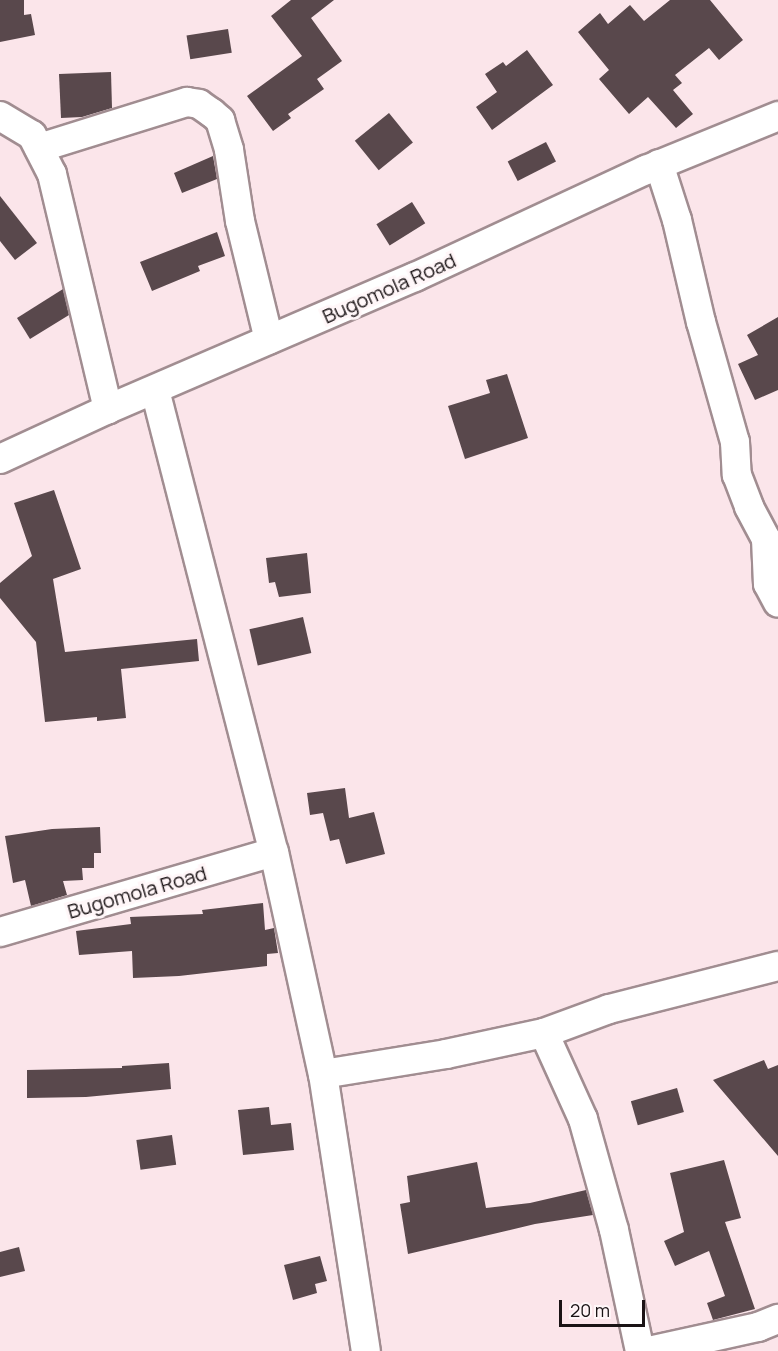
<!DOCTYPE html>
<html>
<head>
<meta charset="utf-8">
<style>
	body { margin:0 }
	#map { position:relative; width:778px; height:1351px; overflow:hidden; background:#fbe5ea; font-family:Manrope,sans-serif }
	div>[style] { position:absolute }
	.building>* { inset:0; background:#59484c; transform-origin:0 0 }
	.roads { filter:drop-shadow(2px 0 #a18d91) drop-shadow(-2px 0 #a18d91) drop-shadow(0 2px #a18d91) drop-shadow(0 -2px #a18d91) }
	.minor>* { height:28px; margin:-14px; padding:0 14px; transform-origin:14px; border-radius:14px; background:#fff }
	span { translate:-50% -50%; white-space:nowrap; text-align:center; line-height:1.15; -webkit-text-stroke:6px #fff6f8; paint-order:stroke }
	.street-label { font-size:20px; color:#1a1315 }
	.scale { position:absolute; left:559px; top:1300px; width:86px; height:27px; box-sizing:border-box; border:3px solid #1a1315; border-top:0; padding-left:8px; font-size:18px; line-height:21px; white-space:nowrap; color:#1a1315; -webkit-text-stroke:4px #fff6f8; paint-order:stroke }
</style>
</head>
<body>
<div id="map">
	<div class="building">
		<i style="clip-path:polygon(0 0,24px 0,24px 15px,31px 14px,35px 35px,0 42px)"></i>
		<i style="clip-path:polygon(291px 0,334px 0,311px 18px,342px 61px,317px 79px,324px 89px,288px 114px,291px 118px,273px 131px,247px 96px,302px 56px,271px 16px)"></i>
		<i style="clip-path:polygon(670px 0,710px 0,743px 40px,719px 60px,709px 48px,675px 75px,682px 83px,673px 90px,693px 114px,676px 128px,648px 97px,629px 114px,599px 79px,609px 70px,578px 32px,600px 13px,608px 24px,630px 5px,644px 21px)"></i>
		<i style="left:228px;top:29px;width:24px;height:42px;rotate:81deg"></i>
		<i style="clip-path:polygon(527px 50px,553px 85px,492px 130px,476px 107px,497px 92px,485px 74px,503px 62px,506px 66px)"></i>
		<i style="clip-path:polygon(111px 72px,112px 108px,82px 117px,61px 118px,59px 74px)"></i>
		<i style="left:389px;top:113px;width:38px;height:44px;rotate:51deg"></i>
		<i style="left:546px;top:142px;width:22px;height:43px;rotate:63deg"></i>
		<i style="clip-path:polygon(213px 156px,217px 179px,182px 193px,174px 173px)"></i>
		<i style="clip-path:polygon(0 196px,37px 243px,15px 260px,0 241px)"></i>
		<i style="left:412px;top:202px;width:25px;height:42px;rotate:58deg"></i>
		<i style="clip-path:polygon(217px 232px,225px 256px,198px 266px,200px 271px,152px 291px,140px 262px)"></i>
		<i style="clip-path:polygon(63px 289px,69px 315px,30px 339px,17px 318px)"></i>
		<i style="clip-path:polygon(778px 317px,778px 390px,755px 400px,738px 364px,758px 355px,747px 335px)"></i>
		<i style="clip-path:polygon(507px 374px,528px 438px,465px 459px,448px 406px,490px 393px,486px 380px)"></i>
		<i style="clip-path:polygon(54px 490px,81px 569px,53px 579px,65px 652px,197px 639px,199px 661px,121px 669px,126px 718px,97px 721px,97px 717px,45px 722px,36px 642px,0 598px,0 583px,32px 556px,14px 503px)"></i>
		<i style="clip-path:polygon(307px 553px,311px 593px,279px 597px,275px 582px,269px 583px,266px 558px)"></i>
		<i style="left:303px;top:617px;width:37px;height:55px;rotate:77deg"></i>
		<i style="clip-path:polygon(345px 788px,349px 818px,374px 812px,385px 854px,346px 864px,339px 839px,330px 841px,323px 813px,310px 815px,307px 793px)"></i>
		<i style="clip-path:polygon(100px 827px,101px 853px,94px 853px,94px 868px,82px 868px,83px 880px,63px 881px,67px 895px,31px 906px,25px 880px,13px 883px,5px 836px,52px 829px)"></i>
		<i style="clip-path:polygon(263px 903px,265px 930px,274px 928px,278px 953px,267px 954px,267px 966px,179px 976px,133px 978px,132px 951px,79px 955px,76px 931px,131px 924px,130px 917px,203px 914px,202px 910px)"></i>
		<i style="clip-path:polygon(764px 1060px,768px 1069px,778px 1065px,778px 1156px,713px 1080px)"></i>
		<i style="clip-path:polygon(169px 1063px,171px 1089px,86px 1097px,27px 1098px,27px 1070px,122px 1068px,122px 1066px)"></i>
		<i style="left:677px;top:1088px;width:25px;height:48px;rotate:74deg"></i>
		<i style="clip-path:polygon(269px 1107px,271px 1125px,291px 1123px,294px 1150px,243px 1155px,238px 1110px)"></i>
		<i style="left:172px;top:1135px;width:30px;height:36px;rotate:82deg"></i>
		<i style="clip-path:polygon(724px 1160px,741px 1218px,725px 1222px,755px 1309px,713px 1320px,707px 1303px,725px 1296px,709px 1251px,675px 1266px,664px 1241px,684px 1232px,670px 1173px)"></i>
		<i style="clip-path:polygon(477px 1162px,486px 1208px,530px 1203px,586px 1190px,593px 1215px,535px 1224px,408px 1254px,400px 1204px,410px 1202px,407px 1176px)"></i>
		<i style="clip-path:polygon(19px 1247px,25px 1271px,0 1277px,0 1252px)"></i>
		<i style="clip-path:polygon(320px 1256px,327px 1281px,315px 1284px,317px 1293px,293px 1300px,284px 1265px)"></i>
	</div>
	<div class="roads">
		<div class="minor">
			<i style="left:0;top:116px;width:37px;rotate:31deg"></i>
			<i style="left:32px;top:135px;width:44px;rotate:62.9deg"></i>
			<i style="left:52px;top:174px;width:242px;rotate:76.6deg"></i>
			<i style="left:39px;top:148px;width:155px;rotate:-17.3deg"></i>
			<i style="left:187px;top:102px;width:12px;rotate:9deg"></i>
			<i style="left:199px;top:104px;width:16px;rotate:35deg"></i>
			<i style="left:212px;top:113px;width:11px;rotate:41deg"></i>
			<i style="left:220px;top:120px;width:31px;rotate:73deg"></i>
			<i style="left:229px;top:150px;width:72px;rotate:81.2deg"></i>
			<i style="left:240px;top:221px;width:122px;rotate:76.3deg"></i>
			<i style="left:659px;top:164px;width:59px;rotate:72.2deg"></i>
			<i style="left:677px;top:220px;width:105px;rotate:76.8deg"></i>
			<i style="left:701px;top:322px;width:125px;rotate:74.2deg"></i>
			<i style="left:735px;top:442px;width:33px;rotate:87deg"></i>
			<i style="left:737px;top:475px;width:34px;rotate:69deg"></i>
			<i style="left:749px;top:507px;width:36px;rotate:62deg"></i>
			<i style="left:766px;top:539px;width:45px;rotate:87.5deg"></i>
			<i style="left:768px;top:584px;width:21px;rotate:62deg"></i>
			<i style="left:155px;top:390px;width:477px;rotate:75.6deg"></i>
			<i style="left:274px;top:852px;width:227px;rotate:77.6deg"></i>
			<i style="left:323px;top:1074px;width:280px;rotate:81.2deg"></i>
			<i style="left:0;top:459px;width:119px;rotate:-24.8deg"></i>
			<i style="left:108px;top:409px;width:334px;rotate:-23.3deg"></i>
			<i style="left:415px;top:277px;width:255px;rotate:-24.9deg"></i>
			<i style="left:646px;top:170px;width:143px;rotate:-22.2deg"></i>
			<i style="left:0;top:932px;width:285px;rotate:-16.3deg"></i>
			<i style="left:544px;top:1033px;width:94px;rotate:65.6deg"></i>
			<i style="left:583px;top:1119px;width:115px;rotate:74.4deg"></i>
			<i style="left:614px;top:1230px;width:124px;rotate:77.9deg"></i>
			<i style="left:323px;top:1074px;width:125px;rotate:-9.2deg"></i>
			<i style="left:446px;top:1054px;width:100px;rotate:-12.1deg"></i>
			<i style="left:544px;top:1033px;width:69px;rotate:-20.3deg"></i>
			<i style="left:609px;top:1009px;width:174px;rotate:-14.3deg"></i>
			<i style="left:649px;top:1351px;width:112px;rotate:-12.4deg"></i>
			<i style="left:758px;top:1327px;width:22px;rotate:-22deg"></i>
		</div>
	</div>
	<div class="street-label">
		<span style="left:389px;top:288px;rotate:-24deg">Bugomola Road</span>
		<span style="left:137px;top:892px;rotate:-16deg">Bugomola Road</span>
	</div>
	<div class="scale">20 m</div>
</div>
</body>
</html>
